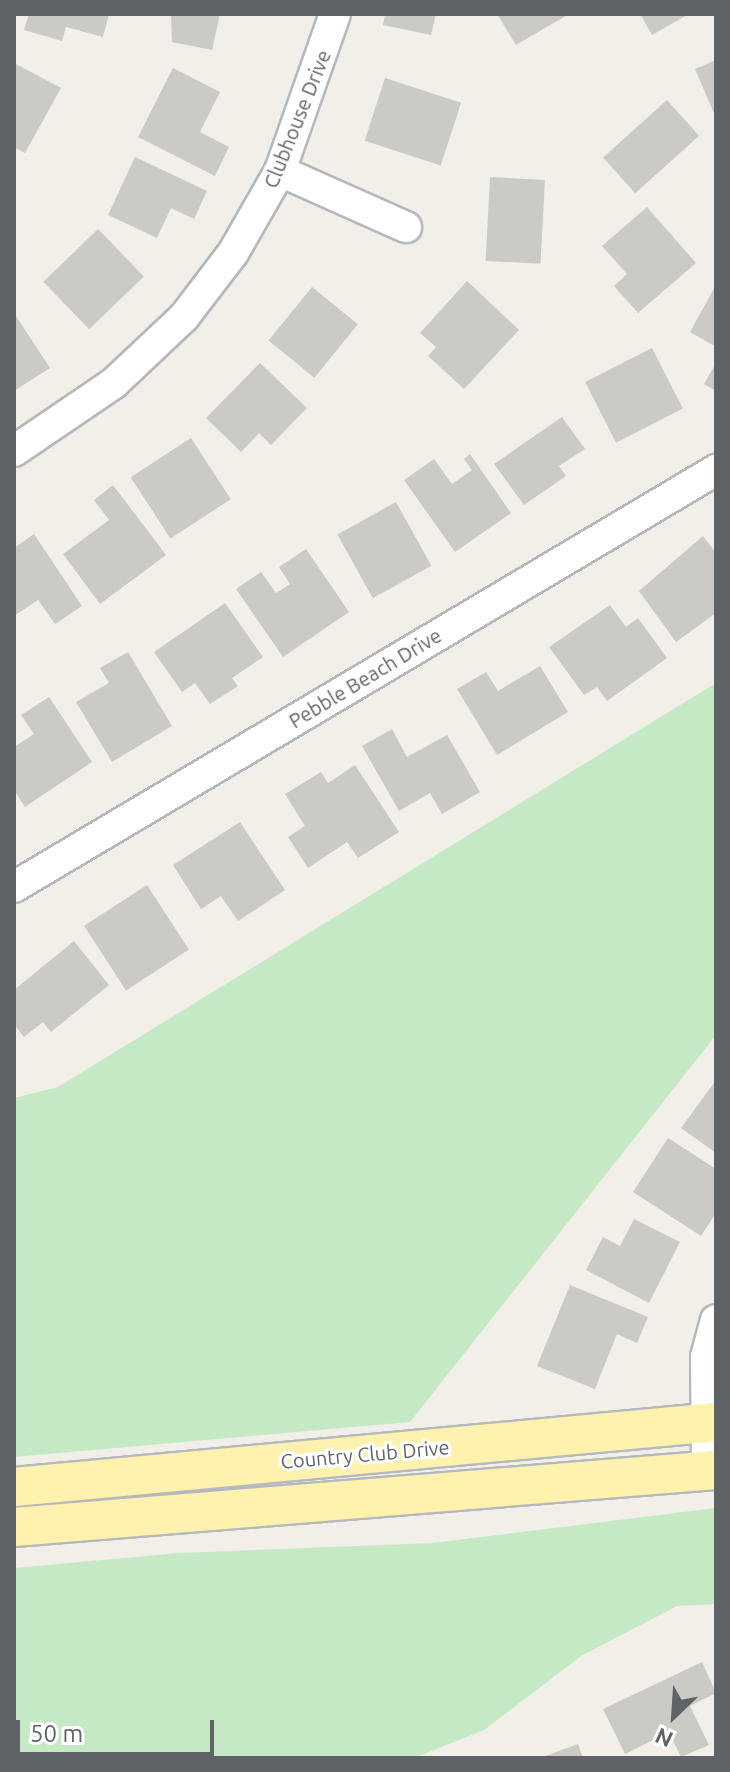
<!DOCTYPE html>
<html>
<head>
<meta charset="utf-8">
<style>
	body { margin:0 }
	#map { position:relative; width:730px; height:1772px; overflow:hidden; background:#f1efe8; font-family:Ubuntu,sans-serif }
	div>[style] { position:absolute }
	.green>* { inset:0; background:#c5e8c5 }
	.building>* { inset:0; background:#cccac5; transform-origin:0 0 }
	.roads { filter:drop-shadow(2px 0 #b5b8bc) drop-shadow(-2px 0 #b5b8bc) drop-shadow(0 2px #b5b8bc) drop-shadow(0 -2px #b5b8bc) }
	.minor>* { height:30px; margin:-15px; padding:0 15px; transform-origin:15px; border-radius:15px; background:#fff }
	.major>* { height:38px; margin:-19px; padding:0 19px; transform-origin:19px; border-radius:19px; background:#fff2af }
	span { translate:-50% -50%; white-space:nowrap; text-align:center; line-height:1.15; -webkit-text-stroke:6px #fff; paint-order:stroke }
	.street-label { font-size:20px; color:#5f6368 }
	.frame { position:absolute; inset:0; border:16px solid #5f6368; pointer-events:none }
	.north { position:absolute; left:634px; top:1676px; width:80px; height:80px; -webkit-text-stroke:6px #fff; paint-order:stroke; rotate:205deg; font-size:22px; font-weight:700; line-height:32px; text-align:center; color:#5f6368 }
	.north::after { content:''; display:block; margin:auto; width:28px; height:36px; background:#5f6368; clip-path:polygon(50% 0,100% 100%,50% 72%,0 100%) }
	.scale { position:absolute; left:16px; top:1720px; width:198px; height:36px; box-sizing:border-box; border:4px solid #5f6368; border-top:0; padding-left:10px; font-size:24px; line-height:28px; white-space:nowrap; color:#5f6368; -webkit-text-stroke:6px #fff; paint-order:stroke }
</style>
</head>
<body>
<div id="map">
	<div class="green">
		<i style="clip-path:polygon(716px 683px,716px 1035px,410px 1422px,14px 1457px,14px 1098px,58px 1087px)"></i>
		<i style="clip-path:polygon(716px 1508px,716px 1604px,677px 1606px,581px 1656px,484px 1730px,414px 1758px,14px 1758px,14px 1568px,179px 1553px,433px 1543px)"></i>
	</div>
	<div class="building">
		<i style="clip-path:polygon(29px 14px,109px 14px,103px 37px,66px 27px,62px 41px,24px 30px)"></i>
		<i style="clip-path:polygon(171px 14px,220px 14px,212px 50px,172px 42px)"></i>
		<i style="clip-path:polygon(385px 14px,436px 14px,431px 35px,383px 25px)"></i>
		<i style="clip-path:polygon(497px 14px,569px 14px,516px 45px)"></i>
		<i style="clip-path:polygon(640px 14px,689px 14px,652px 35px)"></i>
		<i style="clip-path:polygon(716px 60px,716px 118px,695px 69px)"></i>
		<i style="clip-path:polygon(16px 64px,61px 88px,25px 153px,14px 147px)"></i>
		<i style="clip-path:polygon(173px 68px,220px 92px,200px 132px,229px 147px,215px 176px,138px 137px)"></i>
		<i style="left:385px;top:78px;width:80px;height:66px;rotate:18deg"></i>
		<i style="left:667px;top:100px;width:48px;height:86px;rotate:48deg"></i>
		<i style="clip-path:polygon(135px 157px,207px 191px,194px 219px,171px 208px,157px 238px,108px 215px)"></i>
		<i style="left:490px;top:177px;width:55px;height:84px;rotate:3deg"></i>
		<i style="clip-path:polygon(647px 207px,696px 263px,638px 313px,614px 286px,627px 274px,602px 246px)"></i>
		<i style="left:98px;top:229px;width:66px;height:76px;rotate:46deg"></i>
		<i style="clip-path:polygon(467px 281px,519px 330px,464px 389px,428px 356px,436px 347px,420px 333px)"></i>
		<i style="clip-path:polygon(716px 285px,716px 347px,690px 332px)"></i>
		<i style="left:312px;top:287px;width:59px;height:69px;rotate:39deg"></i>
		<i style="clip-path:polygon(14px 313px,50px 368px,14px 391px)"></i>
		<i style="left:652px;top:348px;width:68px;height:75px;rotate:63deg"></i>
		<i style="clip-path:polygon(260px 363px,307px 408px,271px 445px,259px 433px,241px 452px,206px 418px)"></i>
		<i style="clip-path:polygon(716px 363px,716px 391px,704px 384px)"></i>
		<i style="clip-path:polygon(562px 417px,585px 449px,559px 466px,566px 476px,524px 505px,494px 464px)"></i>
		<i style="left:191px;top:438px;width:73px;height:72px;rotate:57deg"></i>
		<i style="clip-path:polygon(470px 454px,511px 513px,455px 552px,404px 480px,434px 459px,452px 484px,472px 470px,464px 459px)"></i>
		<i style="clip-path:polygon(113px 485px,166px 555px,100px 604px,63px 554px,109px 520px,94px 500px)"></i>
		<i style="left:396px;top:502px;width:73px;height:67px;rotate:61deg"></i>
		<i style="clip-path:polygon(34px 534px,82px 606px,55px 624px,38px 600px,14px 616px,14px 548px)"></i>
		<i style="clip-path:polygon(703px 536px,716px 553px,716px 613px,676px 642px,639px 591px)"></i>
		<i style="clip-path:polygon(306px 549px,349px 612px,283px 657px,236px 589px,261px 572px,276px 593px,290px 584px,279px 567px)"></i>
		<i style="clip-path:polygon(225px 603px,263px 657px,232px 678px,238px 686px,210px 704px,195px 683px,182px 692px,154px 652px)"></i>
		<i style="clip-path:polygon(610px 605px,626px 627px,638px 618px,667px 658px,607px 701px,597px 687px,584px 695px,549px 647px)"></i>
		<i style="clip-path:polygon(128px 652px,172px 726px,112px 762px,76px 702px,109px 683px,100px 668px)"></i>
		<i style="clip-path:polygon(540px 666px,568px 712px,497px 755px,457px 689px,486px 672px,498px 691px)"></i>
		<i style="clip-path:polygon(49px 697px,92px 762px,25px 807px,14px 790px,14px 747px,34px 734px,21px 715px)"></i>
		<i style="clip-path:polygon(392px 729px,407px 757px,447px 735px,480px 792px,442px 814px,430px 793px,399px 811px,362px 746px)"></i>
		<i style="clip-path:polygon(355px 765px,399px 832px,358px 858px,347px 842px,308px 868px,288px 837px,305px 826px,285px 794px,321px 772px,328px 783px)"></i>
		<i style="clip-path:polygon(240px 822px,285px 890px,238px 921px,221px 896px,201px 909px,173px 865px)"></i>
		<i style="left:147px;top:885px;width:77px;height:75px;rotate:57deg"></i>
		<i style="clip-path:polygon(74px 941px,109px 985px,51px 1032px,43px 1022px,24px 1037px,14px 1024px,14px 990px)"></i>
		<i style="clip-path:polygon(716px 1080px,716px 1153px,681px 1128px)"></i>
		<i style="clip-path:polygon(668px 1138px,716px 1169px,716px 1213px,701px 1236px,633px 1192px)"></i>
		<i style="clip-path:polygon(634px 1219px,680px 1242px,649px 1303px,586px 1270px,603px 1237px,620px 1246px)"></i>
		<i style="clip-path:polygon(570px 1285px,648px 1317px,637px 1343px,617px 1334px,595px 1389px,537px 1366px)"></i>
		<i style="clip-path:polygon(702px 1662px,716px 1693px,690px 1706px,709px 1745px,681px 1757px,669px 1732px,625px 1754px,603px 1709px)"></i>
		<i style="clip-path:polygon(578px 1744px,583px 1758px,540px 1758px)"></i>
	</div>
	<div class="roads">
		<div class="minor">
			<i style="left:280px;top:171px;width:138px;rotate:24deg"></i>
			<i style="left:14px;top:451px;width:121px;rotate:-34.2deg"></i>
			<i style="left:114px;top:383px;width:96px;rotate:-43.3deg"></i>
			<i style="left:184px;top:317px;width:81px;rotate:-52.6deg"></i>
			<i style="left:233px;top:253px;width:95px;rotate:-60.2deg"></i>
			<i style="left:280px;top:171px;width:166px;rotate:-70.7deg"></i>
			<i style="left:14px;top:887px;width:817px;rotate:-30.71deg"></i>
			<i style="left:707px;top:1470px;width:113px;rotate:-90.5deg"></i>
			<i style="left:706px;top:1357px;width:38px;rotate:-75deg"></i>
		</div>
		<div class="major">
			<i style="left:14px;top:1487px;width:705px;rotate:-5.29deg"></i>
			<i style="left:14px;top:1527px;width:704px;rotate:-4.64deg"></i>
		</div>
	</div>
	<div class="street-label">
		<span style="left:297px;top:119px;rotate:-68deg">Clubhouse Drive</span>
		<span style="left:365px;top:678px;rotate:-31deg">Pebble Beach Drive</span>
		<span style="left:365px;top:1454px;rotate:-5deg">Country Club Drive</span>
	</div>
	<div class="frame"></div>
	<div class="north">N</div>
	<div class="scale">50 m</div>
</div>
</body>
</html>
